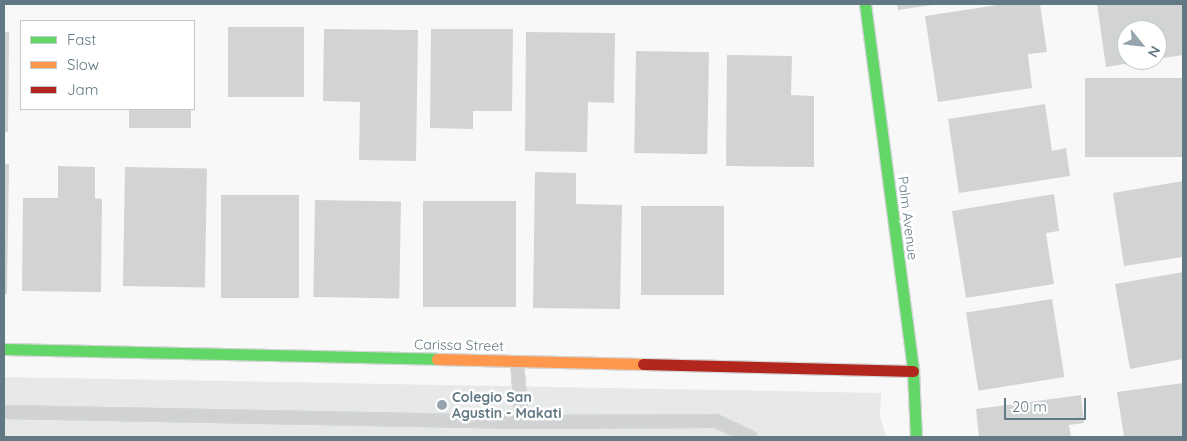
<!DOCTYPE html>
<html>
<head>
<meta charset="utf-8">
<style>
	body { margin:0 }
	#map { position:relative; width:1187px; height:441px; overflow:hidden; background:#f8f8f8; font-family:Quicksand,sans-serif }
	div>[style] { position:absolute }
	.built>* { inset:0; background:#e7e9e9 }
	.building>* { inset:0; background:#d2d4d4; transform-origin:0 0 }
	.roads { filter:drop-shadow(1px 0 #d4d6d6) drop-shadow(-1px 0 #d4d6d6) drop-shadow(0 1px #d4d6d6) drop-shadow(0 -1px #d4d6d6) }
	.lane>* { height:12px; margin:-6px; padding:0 6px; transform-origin:6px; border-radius:6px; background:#d1d2d3 }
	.fast>* { height:11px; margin:-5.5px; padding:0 5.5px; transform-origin:5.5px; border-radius:5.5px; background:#63d668 }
	.slow>* { height:11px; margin:-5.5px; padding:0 5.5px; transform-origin:5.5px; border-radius:5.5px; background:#ff974d }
	.jam>* { height:11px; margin:-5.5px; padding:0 5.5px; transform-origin:5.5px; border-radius:5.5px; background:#b3261e }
	.dots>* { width:14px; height:14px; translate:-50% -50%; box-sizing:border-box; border:2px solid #fff; border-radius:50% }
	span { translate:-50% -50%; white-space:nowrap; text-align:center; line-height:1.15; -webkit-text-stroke:5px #fff; paint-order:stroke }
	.street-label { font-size:14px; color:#627984 }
	.poi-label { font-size:14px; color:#627984; font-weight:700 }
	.left { translate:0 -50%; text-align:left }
	.frame { position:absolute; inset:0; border:5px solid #627984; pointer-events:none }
	.legend { position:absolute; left:20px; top:20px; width:175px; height:90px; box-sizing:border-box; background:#fff; border:1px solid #c0c9ce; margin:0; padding:6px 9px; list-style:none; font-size:15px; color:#627984 }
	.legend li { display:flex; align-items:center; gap:10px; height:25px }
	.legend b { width:25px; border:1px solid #c0c9ce }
	.north { position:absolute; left:1117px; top:20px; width:50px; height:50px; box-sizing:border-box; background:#fff; border:1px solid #c0c9ce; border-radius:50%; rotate:119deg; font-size:14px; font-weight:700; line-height:20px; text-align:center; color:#627984 }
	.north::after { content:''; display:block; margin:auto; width:18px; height:22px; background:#96a5ad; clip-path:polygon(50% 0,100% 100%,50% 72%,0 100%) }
	.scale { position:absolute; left:1004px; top:398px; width:82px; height:22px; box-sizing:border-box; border:2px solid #627984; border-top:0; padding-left:6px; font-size:15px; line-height:18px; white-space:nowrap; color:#627984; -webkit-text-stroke:4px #fff; paint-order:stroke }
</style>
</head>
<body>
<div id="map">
	<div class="built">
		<i style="clip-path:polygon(4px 377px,881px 393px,880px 417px,886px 437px,4px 437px)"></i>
	</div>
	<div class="building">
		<i style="clip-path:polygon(897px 4px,932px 4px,932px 5px,898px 10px)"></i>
		<i style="clip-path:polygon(1004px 4px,1040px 4px,1047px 52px,1028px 54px,1032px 88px,938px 102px,925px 16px)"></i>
		<i style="clip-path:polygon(1097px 4px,1183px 4px,1183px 55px,1157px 59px,1157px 30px,1127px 30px,1127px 60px,1143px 61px,1106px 67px)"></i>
		<i style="left:228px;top:27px;width:76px;height:70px"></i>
		<i style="clip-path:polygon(324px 29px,418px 30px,416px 161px,359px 160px,360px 102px,323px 101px)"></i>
		<i style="clip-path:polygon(431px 29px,513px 29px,512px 111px,473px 111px,473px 129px,430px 128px)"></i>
		<i style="clip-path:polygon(4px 32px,9px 32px,8px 132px,4px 132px)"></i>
		<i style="clip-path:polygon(526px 32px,615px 33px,614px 103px,588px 102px,587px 152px,525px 151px)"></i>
		<i style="left:636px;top:51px;width:73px;height:102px;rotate:1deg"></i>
		<i style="clip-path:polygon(727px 55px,792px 56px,791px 95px,814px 96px,814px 167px,726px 166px)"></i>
		<i style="left:1183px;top:78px;width:79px;height:98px;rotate:90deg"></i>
		<i style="clip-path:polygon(1045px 104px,1052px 151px,1066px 148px,1070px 176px,959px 193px,948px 119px)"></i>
		<i style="left:129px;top:109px;width:62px;height:19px"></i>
		<i style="clip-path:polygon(4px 164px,9px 164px,7px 294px,4px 294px)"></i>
		<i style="clip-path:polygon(58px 166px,95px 167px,95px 198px,102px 199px,101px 292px,22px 291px,23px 198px,58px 198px)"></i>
		<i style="left:125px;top:167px;width:82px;height:119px;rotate:1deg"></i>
		<i style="clip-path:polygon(535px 172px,576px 173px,576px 204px,622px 205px,620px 309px,533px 308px)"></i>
		<i style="clip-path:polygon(1183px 181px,1183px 257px,1124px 266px,1113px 193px)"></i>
		<i style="clip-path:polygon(1054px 194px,1059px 231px,1046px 233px,1054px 284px,966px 298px,952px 211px)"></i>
		<i style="left:221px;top:195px;width:78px;height:103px"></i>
		<i style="left:315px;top:200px;width:86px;height:97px;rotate:1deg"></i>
		<i style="left:423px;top:201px;width:93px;height:106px"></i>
		<i style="left:641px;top:206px;width:83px;height:89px"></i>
		<i style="clip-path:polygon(1183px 272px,1183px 359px,1130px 369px,1115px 284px)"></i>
		<i style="left:1052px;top:299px;width:79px;height:87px;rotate:81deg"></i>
		<i style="clip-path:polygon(1183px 383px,1183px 437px,1124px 437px,1117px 392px)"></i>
		<i style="clip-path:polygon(1081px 395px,1084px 423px,1069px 425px,1071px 437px,979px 437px,976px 409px)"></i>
	</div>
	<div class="roads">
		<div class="lane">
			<i style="left:517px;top:362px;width:60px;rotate:85.2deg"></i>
			<i style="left:4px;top:412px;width:518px;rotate:1.11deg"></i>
			<i style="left:522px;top:422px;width:194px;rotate:-0.3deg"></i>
			<i style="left:716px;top:421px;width:38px;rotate:25deg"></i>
		</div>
		<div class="fast">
			<i style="left:865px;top:4px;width:370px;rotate:82.5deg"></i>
			<i style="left:913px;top:371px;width:66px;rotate:87.4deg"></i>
			<i style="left:4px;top:349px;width:433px;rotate:1.3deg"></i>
		</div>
		<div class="slow">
			<i style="left:437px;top:359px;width:206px;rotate:1.4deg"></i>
		</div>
		<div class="jam">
			<i style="left:643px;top:364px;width:270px;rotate:1.5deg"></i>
		</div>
	</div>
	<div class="dots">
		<i style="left:442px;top:405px;background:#96a5ad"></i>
	</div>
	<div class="street-label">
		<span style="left:908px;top:218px;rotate:83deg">Palm Avenue</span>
		<span style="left:459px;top:345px;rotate:1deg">Carissa Street</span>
	</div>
	<div class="poi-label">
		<span class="left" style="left:452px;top:405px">Colegio San<br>Agustin - Makati</span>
	</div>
	<div class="frame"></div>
	<ul class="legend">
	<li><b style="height:6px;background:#63d668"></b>Fast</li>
	<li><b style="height:6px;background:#ff974d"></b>Slow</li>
	<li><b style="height:6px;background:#b3261e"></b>Jam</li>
	</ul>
	<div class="north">N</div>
	<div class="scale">20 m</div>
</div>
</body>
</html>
